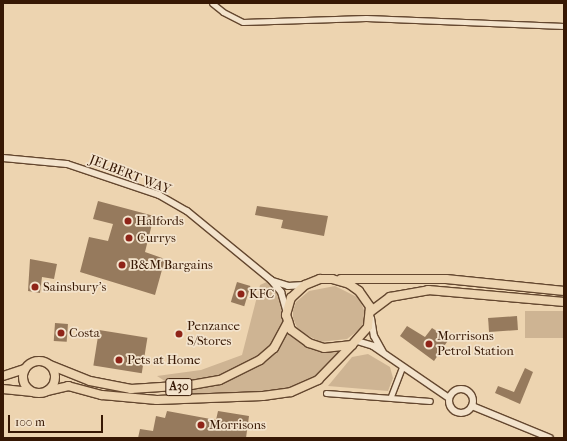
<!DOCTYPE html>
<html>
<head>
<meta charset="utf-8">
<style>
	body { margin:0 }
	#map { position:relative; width:567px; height:441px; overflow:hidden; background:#edd4b0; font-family:"IM FELL French Canon",serif }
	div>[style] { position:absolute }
	.green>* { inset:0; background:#ceb493; transform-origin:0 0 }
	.building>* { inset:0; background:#967a5d; transform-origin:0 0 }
	.roads { filter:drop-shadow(1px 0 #64472f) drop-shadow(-1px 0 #64472f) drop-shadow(0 1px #64472f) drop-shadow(0 -1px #64472f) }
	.minor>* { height:5px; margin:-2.5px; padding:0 2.5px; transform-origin:2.5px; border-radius:2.5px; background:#f3e3cc }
	.tertiary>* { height:6px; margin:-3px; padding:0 3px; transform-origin:3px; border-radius:3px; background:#f3e3cc }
	.tertiary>.ring { margin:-3px; padding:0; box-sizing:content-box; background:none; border:6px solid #f3e3cc; border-radius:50% }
	.trunk>* { height:8px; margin:-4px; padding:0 4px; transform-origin:4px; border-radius:4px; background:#edd4b0 }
	.trunk>.ring { margin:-4px; padding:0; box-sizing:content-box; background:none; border:8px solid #edd4b0; border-radius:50% }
	.dots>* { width:11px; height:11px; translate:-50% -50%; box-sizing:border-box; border:2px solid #f3e3cc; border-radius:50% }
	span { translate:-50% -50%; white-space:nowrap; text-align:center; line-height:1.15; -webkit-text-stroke:3.5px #f3e3cc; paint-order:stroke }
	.shield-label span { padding:1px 3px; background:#f3e3cc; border:1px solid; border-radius:3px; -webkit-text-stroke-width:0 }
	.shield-label { font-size:12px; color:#371804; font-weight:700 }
	.street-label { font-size:13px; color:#371804 }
	.poi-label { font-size:13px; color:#371804 }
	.left { translate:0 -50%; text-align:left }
	.frame { position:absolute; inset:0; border:4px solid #371804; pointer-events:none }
	.scale { position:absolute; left:8px; top:415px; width:95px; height:18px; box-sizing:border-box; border:2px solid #371804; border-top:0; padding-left:5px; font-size:12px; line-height:14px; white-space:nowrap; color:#371804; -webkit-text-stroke:3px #f3e3cc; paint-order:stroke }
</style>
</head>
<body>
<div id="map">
	<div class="green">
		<i style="clip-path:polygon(271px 280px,281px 292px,288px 322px,309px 343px,352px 345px,304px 388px,215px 399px,185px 394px,157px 376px,201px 370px,242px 355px,260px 285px)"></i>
		<i style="clip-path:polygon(335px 286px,359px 298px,366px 315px,364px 322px,360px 329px,347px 339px,320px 342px,298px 330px,293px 318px,293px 310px,296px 302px,309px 291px)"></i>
		<i style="left:525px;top:311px;width:39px;height:27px"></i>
		<i style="clip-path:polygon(368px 354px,390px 367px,393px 378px,388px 391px,328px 386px,352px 357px)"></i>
	</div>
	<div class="building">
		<i style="clip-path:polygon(98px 201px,154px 216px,145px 252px,165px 259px,155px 295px,80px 272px,89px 237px,108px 241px,113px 224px,93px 219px)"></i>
		<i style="clip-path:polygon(257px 206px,328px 216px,324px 236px,281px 228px,283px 220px,255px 215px)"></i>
		<i style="clip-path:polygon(30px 259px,57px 264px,54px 279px,42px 277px,40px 293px,28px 291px)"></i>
		<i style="left:237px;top:282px;width:14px;height:21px;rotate:17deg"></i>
		<i style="left:517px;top:316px;width:14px;height:29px;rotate:86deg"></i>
		<i style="left:55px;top:323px;width:13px;height:18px;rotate:4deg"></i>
		<i style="clip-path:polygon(407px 326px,425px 337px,432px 328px,449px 339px,434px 361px,400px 336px)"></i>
		<i style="left:99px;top:330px;width:49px;height:36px;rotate:9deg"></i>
		<i style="clip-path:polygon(525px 368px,533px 372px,520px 404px,495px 393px,498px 386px,514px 392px)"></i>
		<i style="clip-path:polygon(167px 411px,216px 420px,218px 411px,249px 416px,246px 438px,138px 438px,140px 429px,153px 431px,156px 416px,165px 418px)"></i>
	</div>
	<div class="roads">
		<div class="minor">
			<i style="left:212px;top:3px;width:14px;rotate:39deg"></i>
			<i style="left:223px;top:12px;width:22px;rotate:27deg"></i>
			<i style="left:243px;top:22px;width:123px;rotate:-1.9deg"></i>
			<i style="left:366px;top:18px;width:198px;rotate:2.3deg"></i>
			<i style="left:326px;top:393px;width:104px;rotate:4.4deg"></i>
			<i style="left:391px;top:396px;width:30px;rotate:-69deg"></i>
		</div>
		<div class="tertiary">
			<i style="left:3px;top:158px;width:64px;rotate:5.4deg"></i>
			<i style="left:67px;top:164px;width:97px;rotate:18.6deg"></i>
			<i style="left:159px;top:195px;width:32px;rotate:30deg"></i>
			<i style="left:187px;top:211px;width:109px;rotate:39.4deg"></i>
			<i style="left:271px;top:280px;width:16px;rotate:50deg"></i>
			<i style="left:281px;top:292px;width:18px;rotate:74deg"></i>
			<i style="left:273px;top:281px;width:16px;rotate:18deg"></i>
			<i style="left:288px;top:286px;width:16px;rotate:-4deg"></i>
			<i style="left:371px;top:318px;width:18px;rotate:81deg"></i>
			<i style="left:374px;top:336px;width:18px;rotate:61deg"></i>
			<i style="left:357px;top:341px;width:17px;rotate:17deg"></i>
			<i style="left:373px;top:346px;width:92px;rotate:34.4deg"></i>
			<i class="ring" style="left:449px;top:389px;width:18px;height:18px"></i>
			<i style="left:472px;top:406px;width:84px;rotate:22.3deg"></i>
		</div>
		<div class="trunk">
			<i style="left:320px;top:279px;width:12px"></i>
			<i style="left:332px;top:279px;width:18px;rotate:16deg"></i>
			<i style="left:349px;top:284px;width:12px;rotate:35deg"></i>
			<i style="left:359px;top:291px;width:19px;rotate:55deg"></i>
			<i style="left:370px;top:307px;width:20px;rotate:96deg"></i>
			<i style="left:368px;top:327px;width:24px;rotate:132deg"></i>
			<i style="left:352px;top:345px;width:28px;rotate:174deg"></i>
			<i style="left:324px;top:348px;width:16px;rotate:-162deg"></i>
			<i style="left:309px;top:343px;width:22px;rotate:-144deg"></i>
			<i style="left:291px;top:330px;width:16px;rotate:-108deg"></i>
			<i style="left:286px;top:315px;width:18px;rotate:-74deg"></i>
			<i style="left:291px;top:298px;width:19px;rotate:-43deg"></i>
			<i style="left:305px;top:285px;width:16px;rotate:-22deg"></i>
			<i style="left:341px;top:279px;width:105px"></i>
			<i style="left:446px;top:279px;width:119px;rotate:5.8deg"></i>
			<i style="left:370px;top:312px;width:25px;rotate:-37deg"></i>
			<i style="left:390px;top:297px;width:39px;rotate:-10deg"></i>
			<i style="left:428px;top:290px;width:137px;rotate:5deg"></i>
			<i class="ring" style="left:23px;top:361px;width:24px;height:24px"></i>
			<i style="left:50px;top:365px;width:43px;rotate:21.8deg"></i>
			<i style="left:90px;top:381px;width:42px;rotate:11deg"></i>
			<i style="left:131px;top:389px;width:60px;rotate:-3.8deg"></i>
			<i style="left:191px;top:385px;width:29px;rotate:-10deg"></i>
			<i style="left:220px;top:380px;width:45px;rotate:-26.6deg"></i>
			<i style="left:260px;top:360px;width:18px;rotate:-41deg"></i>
			<i style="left:274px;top:348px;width:30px;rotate:-62deg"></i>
			<i style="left:3px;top:376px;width:23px;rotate:-18deg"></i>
			<i style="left:3px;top:389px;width:30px;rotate:6deg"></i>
			<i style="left:47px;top:391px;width:22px;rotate:-13deg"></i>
			<i style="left:68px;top:386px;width:35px;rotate:15deg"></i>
			<i style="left:102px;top:395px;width:55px;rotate:5.2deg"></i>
			<i style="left:157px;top:400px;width:106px;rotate:-2.2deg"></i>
			<i style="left:263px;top:396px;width:28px;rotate:-8deg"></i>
			<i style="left:291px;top:392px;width:30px;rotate:-24deg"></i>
			<i style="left:318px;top:380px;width:49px;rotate:-45.8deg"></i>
		</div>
	</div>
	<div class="dots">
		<i style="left:128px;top:221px;background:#8f2418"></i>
		<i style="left:129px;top:238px;background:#8f2418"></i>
		<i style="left:122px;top:265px;background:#8f2418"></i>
		<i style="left:35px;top:287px;background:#8f2418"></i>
		<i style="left:241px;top:294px;background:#8f2418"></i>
		<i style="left:61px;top:333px;background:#8f2418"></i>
		<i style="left:179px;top:334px;background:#8f2418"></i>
		<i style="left:429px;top:344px;background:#8f2418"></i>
		<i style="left:119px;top:360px;background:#8f2418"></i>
		<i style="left:201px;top:425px;background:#8f2418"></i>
	</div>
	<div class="shield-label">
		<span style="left:179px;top:387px">A30</span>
	</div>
	<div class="street-label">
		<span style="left:130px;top:175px;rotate:21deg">JELBERT WAY</span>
	</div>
	<div class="poi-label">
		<span class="left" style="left:136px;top:221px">Halfords</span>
		<span class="left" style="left:137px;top:238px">Currys</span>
		<span class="left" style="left:130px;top:265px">B&amp;M Bargains</span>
		<span class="left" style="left:43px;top:287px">Sainsbury's</span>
		<span class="left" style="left:249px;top:294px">KFC</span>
		<span class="left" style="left:187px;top:334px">Penzance<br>S/Stores</span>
		<span class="left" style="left:69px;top:333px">Costa</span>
		<span class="left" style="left:437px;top:344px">Morrisons<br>Petrol Station</span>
		<span class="left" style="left:127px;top:360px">Pets at Home</span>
		<span class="left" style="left:209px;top:425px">Morrisons</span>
	</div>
	<div class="frame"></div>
	<div class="scale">100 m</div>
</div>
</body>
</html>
